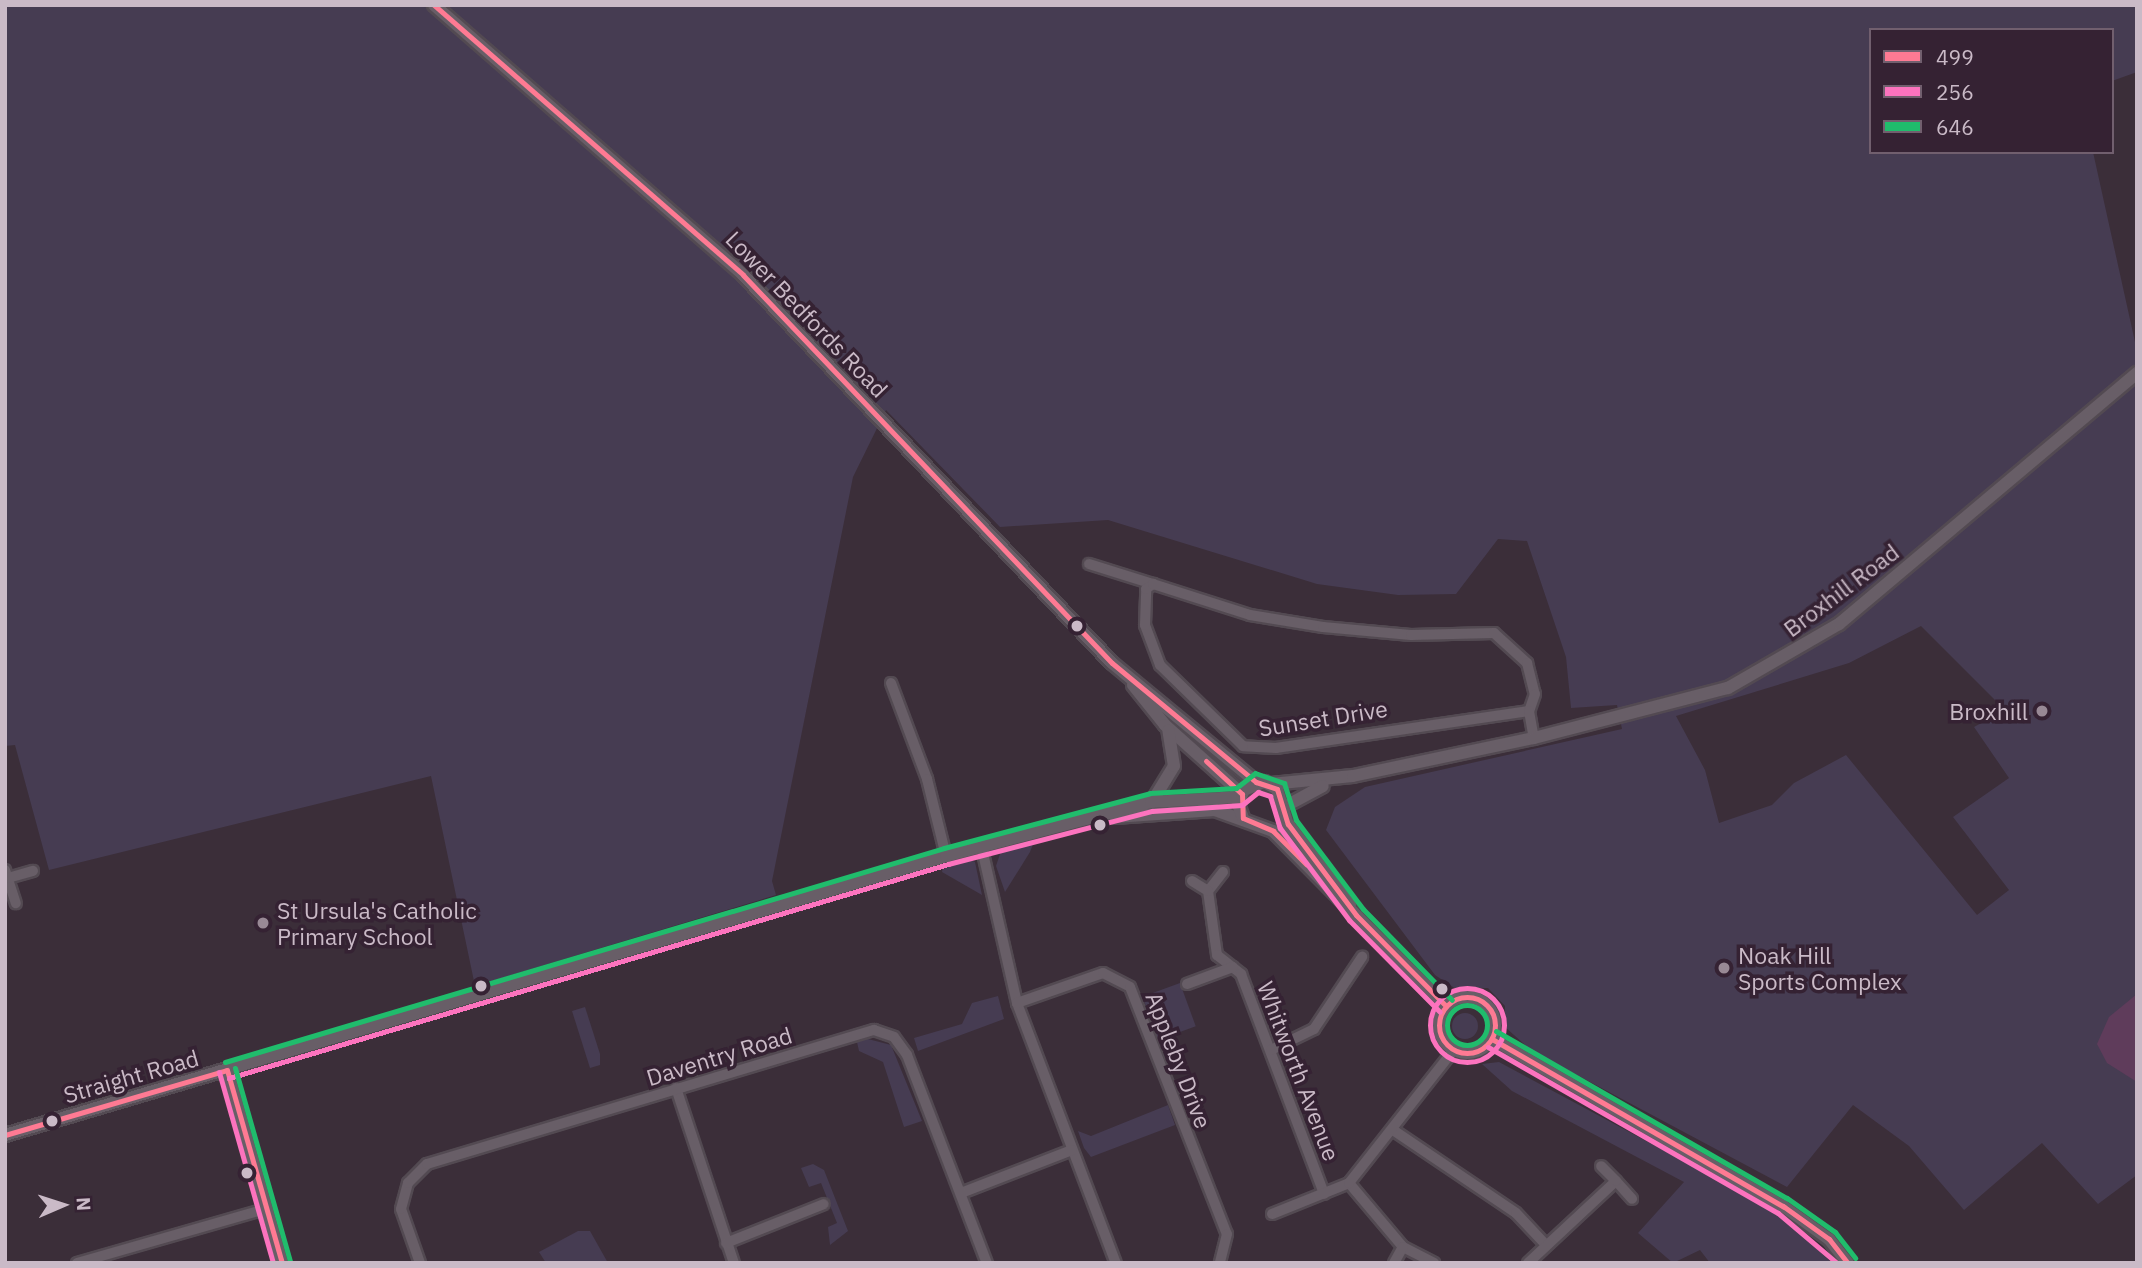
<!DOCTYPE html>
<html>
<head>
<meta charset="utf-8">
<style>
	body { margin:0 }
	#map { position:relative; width:2142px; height:1268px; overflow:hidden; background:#3b2e39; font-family:"IBM Plex Sans",sans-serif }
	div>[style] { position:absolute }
	.green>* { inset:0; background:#463c52; transform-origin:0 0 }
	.round { border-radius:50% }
	.water>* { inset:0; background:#5f3c5b }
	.roads { filter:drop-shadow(2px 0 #534a52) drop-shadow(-2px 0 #534a52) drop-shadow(0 2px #534a52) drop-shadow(0 -2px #534a52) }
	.minor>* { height:10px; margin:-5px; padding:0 5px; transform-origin:5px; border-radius:5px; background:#685e67 }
	.tertiary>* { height:12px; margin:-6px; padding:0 6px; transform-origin:6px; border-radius:6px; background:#685e67 }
	.tertiary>.ring { margin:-6px; padding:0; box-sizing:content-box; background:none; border:12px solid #685e67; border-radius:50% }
	.bus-1>* { height:5px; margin:-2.5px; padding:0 2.5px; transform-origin:2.5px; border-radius:2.5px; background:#fe7a93 }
	.bus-1>.ring { margin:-2.5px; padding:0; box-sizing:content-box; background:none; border:5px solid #fe7a93; border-radius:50% }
	.bus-2>* { height:5px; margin:-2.5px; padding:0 2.5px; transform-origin:2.5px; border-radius:2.5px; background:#fc73be }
	.bus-2>.ring { margin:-2.5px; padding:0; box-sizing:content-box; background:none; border:5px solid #fc73be; border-radius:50% }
	.bus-3>* { height:5px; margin:-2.5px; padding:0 2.5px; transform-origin:2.5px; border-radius:2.5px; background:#20bc6c }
	.bus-3>.ring { margin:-2.5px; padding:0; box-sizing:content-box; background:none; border:5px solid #20bc6c; border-radius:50% }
	.dots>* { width:19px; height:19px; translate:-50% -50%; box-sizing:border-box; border:4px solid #352233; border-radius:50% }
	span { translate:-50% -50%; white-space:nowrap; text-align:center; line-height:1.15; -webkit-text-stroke:7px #352233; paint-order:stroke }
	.street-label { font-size:23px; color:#cabac7 }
	.poi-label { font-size:23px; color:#cabac7 }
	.right { translate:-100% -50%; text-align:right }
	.left { translate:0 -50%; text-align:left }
	.frame { position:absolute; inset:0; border:7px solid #cabac7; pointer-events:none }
	.legend { position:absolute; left:1869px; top:28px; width:245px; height:126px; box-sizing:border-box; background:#352233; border:2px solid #715f6e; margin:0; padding:9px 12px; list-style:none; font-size:21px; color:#cabac7 }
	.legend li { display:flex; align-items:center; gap:14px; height:35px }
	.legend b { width:35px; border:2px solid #715f6e }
	.north { position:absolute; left:28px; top:1170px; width:70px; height:70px; -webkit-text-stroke:5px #352233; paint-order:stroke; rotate:87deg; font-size:19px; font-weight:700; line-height:28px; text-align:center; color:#cabac7 }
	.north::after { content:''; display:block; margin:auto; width:24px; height:32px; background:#cabac7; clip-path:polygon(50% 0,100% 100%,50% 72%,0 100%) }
</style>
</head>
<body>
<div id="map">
	<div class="green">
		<i style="clip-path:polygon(evenodd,5px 5px,2137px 5px,2137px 72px,2112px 81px,2112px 30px,1871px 30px,1871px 152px,2093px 152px,2137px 351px,2137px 1175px,2098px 1204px,2042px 1143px,1964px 1210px,1909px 1146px,1853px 1105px,1787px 1187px,1532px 1051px,1505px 1027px,1505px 1006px,1488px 988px,1456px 989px,1435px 975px,1326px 830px,1335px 807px,1365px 787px,1622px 729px,1617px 705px,1571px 708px,1566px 657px,1527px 541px,1498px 539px,1456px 594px,1398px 595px,1317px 584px,1108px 520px,1000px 527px,886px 410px,853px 477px,772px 881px,776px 895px,475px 986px,431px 776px,49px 870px,15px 745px,5px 746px,5px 5px,1921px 626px,2005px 710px,1974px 727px,2009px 778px,1953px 817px,2009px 890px,1977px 915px,1846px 755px,1794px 783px,1772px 805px,1719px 823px,1705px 770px,1676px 716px,1849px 663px,1921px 626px)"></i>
		<i style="clip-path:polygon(1035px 839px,1030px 852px,1005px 892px,996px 866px,1001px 851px)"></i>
		<i style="clip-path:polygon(970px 860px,975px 862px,982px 895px,942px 872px,943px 866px)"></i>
		<i style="left:1180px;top:983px;width:46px;height:40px;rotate:70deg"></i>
		<i style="clip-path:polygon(998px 996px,1004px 1019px,918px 1051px,914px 1038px,962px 1024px,972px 1003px)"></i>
		<i style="clip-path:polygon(585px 1007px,600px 1054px,600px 1065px,590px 1068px,572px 1011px)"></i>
		<i class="round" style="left:1452px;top:1013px;width:26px;height:26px"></i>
		<i style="clip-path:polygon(868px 1039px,891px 1045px,922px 1121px,904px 1127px,883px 1062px,859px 1051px,857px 1042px)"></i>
		<i style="clip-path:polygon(1499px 1062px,1773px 1209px,1832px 1263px,1710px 1263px,1700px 1250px,1673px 1263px,1638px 1233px,1684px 1182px,1512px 1091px,1482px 1064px)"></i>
		<i style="clip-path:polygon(1168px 1105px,1175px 1125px,1091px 1157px,1084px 1148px,1078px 1131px,1091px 1136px)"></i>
		<i style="clip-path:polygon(813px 1164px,824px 1170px,848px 1231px,830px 1245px,828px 1227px,837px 1223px,821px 1183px,809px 1187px,801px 1168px)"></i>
		<i style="clip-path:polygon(578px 1231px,590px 1231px,608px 1263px,546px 1263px,539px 1252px)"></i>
	</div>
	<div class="water">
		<i style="clip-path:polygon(2137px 994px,2137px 1082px,2107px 1063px,2097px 1044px,2109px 1017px)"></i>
	</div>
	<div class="roads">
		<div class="minor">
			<i style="left:1089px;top:564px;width:67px;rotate:17.4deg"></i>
			<i style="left:891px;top:683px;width:103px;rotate:69.4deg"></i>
			<i style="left:927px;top:779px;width:79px;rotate:76.1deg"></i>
			<i style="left:1529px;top:711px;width:256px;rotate:171.7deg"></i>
			<i style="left:1276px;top:748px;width:33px;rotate:-177deg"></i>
			<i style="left:1243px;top:746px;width:116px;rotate:-135.7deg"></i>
			<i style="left:1160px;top:665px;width:43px;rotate:-110.6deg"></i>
			<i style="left:1145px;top:625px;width:36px;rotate:-88deg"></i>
			<i style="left:1146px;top:589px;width:9px;rotate:-36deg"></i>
			<i style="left:1153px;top:584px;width:102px;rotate:17.7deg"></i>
			<i style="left:1250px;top:615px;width:74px;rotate:9.3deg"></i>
			<i style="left:1323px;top:627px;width:88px;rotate:5.2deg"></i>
			<i style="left:1411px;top:635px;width:83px;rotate:-1.4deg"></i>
			<i style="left:1494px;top:633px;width:45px;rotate:42.3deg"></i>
			<i style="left:1527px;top:663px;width:32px;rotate:76deg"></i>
			<i style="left:1535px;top:694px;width:18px;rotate:109deg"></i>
			<i style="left:1529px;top:711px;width:27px;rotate:80deg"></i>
			<i style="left:982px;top:849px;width:158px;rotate:77.2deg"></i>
			<i style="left:1017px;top:1003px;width:278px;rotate:69.2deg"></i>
			<i style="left:5px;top:870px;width:35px;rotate:72deg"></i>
			<i style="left:1223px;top:872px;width:24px;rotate:128deg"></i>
			<i style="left:1208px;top:891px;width:65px;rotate:82deg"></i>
			<i style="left:1217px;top:955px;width:31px;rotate:38deg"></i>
			<i style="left:1241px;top:974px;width:235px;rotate:69.3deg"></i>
			<i style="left:8px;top:878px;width:26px;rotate:-16deg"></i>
			<i style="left:1192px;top:881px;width:19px;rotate:32deg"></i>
			<i style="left:1187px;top:984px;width:49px;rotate:-20.3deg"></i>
			<i style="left:1017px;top:1003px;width:91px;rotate:-19.2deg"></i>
			<i style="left:1103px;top:973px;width:30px;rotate:27deg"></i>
			<i style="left:1130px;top:987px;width:265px;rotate:68.6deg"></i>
			<i style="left:1227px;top:1234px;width:30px;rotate:104deg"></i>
			<i style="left:1271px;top:1050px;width:48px;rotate:-26deg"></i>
			<i style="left:1314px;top:1029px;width:87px;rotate:-56.3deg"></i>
			<i style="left:676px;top:1088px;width:184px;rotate:71.7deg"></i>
			<i style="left:1393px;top:1130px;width:148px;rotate:34deg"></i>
			<i style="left:1516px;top:1213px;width:44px;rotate:46.8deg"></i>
			<i style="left:1616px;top:1181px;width:24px;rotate:48deg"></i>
			<i style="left:1349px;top:1183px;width:84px;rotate:49.8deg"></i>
			<i style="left:1403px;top:1247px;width:35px;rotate:27deg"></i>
			<i style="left:961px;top:1193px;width:119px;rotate:-21.2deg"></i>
			<i style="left:1272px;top:1214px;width:83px;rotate:-21.9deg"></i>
			<i style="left:1349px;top:1183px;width:168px;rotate:-51.8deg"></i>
			<i style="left:726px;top:1243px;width:105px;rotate:-21.7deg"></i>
			<i style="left:77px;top:1263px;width:196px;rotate:-16deg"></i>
			<i style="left:420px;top:1263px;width:57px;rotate:-109.4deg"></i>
			<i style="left:401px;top:1209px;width:27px;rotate:-75deg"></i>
			<i style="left:408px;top:1183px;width:27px;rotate:-45deg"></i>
			<i style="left:427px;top:1164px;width:467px;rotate:-16.7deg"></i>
			<i style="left:874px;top:1030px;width:21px;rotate:19deg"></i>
			<i style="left:894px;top:1037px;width:22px;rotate:54deg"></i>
			<i style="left:907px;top:1055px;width:223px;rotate:69deg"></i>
			<i style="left:1394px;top:1263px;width:18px;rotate:-61deg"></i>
			<i style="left:1528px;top:1263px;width:120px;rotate:-43deg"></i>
			<i style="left:1616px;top:1181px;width:21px;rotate:-135deg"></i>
		</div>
		<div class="tertiary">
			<i style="left:434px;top:5px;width:410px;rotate:41.1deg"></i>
			<i style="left:743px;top:275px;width:535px;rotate:46.44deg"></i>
			<i style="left:1112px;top:663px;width:187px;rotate:39.6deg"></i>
			<i style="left:1133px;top:685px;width:51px;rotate:51.3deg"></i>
			<i style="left:1165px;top:725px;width:103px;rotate:41.9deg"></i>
			<i style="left:1271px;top:784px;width:82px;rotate:-5.6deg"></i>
			<i style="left:1353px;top:776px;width:185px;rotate:-11.9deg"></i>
			<i style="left:1534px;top:738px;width:200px;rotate:-14.5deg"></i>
			<i style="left:1728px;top:688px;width:128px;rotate:-30deg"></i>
			<i style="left:1839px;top:624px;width:390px;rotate:-40.1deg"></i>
			<i style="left:1152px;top:802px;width:42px;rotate:-58.6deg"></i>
			<i style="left:1174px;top:766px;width:36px;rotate:-99deg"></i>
			<i style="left:1284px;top:807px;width:44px;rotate:-28.3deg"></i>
			<i style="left:1115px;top:817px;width:100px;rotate:-4deg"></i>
			<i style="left:1215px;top:810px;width:62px;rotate:19.9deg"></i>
			<i style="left:1273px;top:831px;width:246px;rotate:45.3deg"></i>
			<i style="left:1243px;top:818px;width:15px;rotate:-110deg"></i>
			<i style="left:1238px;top:804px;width:15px;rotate:-67deg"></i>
			<i style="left:1244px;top:790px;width:22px;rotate:-22deg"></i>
			<i style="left:1264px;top:782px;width:15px;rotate:28deg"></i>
			<i style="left:1277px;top:789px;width:37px;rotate:73deg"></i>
			<i style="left:1288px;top:824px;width:102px;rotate:52.6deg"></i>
			<i class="ring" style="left:1439px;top:997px;width:44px;height:44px"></i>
			<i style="left:1492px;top:1039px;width:336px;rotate:29.9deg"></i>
			<i style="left:1783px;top:1206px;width:57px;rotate:35.7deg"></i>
			<i style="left:1829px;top:1239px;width:31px;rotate:52deg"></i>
			<i style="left:227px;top:1070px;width:201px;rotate:74.1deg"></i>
			<i style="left:5px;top:1135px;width:981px;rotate:-16.51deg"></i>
			<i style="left:946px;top:856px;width:212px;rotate:-14.8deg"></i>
			<i style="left:1151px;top:802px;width:89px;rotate:-3.2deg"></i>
		</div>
	</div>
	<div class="bus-1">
		<i style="left:434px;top:5px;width:410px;rotate:41.1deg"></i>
		<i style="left:743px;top:275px;width:535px;rotate:46.44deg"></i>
		<i style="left:1112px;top:663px;width:187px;rotate:39.6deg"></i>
		<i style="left:1256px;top:782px;width:22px;rotate:18deg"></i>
		<i style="left:1277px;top:789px;width:37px;rotate:73deg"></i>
		<i style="left:1288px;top:824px;width:114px;rotate:53.2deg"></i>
		<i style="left:1356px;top:915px;width:128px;rotate:45.3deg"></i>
		<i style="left:1206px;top:761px;width:49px;rotate:42.5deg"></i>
		<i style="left:1242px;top:794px;width:24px;rotate:88deg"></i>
		<i style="left:1243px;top:818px;width:33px;rotate:23deg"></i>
		<i style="left:1273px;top:831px;width:47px;rotate:45deg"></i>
		<i class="ring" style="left:1439px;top:997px;width:51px;height:51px"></i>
		<i style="left:1492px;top:1039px;width:336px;rotate:29.9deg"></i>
		<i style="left:1783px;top:1206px;width:57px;rotate:35.7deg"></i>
		<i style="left:1829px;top:1239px;width:31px;rotate:52deg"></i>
		<i style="left:227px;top:1070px;width:201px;rotate:74.1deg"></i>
		<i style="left:5px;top:1135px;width:231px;rotate:-16.3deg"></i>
	</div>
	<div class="bus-2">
		<i class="ring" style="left:1430px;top:988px;width:69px;height:69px"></i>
		<i style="left:1488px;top:1047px;width:334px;rotate:29.8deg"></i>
		<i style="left:1778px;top:1213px;width:77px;rotate:40.3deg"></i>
		<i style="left:219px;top:1072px;width:198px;rotate:74.2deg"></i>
		<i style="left:229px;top:1078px;width:750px;rotate:-16.57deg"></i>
		<i style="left:948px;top:864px;width:211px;rotate:-14.6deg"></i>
		<i style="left:1152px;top:811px;width:90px;rotate:-3.8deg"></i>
		<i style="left:1242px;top:805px;width:21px;rotate:-39deg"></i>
		<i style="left:1258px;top:792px;width:13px;rotate:18deg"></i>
		<i style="left:1270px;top:796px;width:34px;rotate:73deg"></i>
		<i style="left:1280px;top:828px;width:115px;rotate:53.1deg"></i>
		<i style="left:1349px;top:920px;width:129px;rotate:45.3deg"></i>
	</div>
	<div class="bus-3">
		<i class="ring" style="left:1447px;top:1005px;width:35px;height:35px"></i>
		<i style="left:1496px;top:1031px;width:336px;rotate:29.9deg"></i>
		<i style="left:1787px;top:1198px;width:59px;rotate:35.3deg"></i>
		<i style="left:1835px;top:1232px;width:33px;rotate:52deg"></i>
		<i style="left:225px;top:1062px;width:750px;rotate:-16.57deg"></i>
		<i style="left:944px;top:848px;width:213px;rotate:-14.9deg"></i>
		<i style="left:1150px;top:793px;width:86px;rotate:-3.3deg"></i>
		<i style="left:1236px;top:788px;width:24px;rotate:-38deg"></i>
		<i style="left:1255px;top:773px;width:31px;rotate:19deg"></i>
		<i style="left:1284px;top:783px;width:39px;rotate:72deg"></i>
		<i style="left:1296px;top:820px;width:111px;rotate:53deg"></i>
		<i style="left:1363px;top:909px;width:127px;rotate:45.6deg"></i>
		<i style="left:235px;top:1068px;width:201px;rotate:74.1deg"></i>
	</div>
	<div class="dots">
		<i style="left:1077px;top:626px;background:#cabac7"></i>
		<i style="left:2042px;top:711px;background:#988995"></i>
		<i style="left:1100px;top:825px;background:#cabac7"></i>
		<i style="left:263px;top:923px;background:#988995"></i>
		<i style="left:1724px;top:968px;background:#988995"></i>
		<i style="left:481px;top:986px;background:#cabac7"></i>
		<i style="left:1442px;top:989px;background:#cabac7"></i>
		<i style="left:52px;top:1121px;background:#cabac7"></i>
		<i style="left:247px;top:1173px;background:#cabac7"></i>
	</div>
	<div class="street-label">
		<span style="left:807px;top:314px;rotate:46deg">Lower Bedfords Road</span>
		<span style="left:1841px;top:590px;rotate:-37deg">Broxhill Road</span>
		<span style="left:1323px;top:718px;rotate:-9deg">Sunset Drive</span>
		<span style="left:719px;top:1056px;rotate:-17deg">Daventry Road</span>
		<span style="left:1179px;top:1060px;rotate:69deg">Appleby Drive</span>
		<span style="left:1299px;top:1071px;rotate:69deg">Whitworth Avenue</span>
		<span style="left:131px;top:1076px;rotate:-16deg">Straight Road</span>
	</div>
	<div class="poi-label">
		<span class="right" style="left:2028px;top:711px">Broxhill</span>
		<span class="left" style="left:277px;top:923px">St Ursula's Catholic<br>Primary School</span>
		<span class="left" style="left:1738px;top:968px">Noak Hill<br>Sports Complex</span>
	</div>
	<div class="frame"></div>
	<ul class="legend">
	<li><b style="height:9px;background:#fe7a93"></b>499</li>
	<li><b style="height:9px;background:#fc73be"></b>256</li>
	<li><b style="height:9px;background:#20bc6c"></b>646</li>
	</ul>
	<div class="north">N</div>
</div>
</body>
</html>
